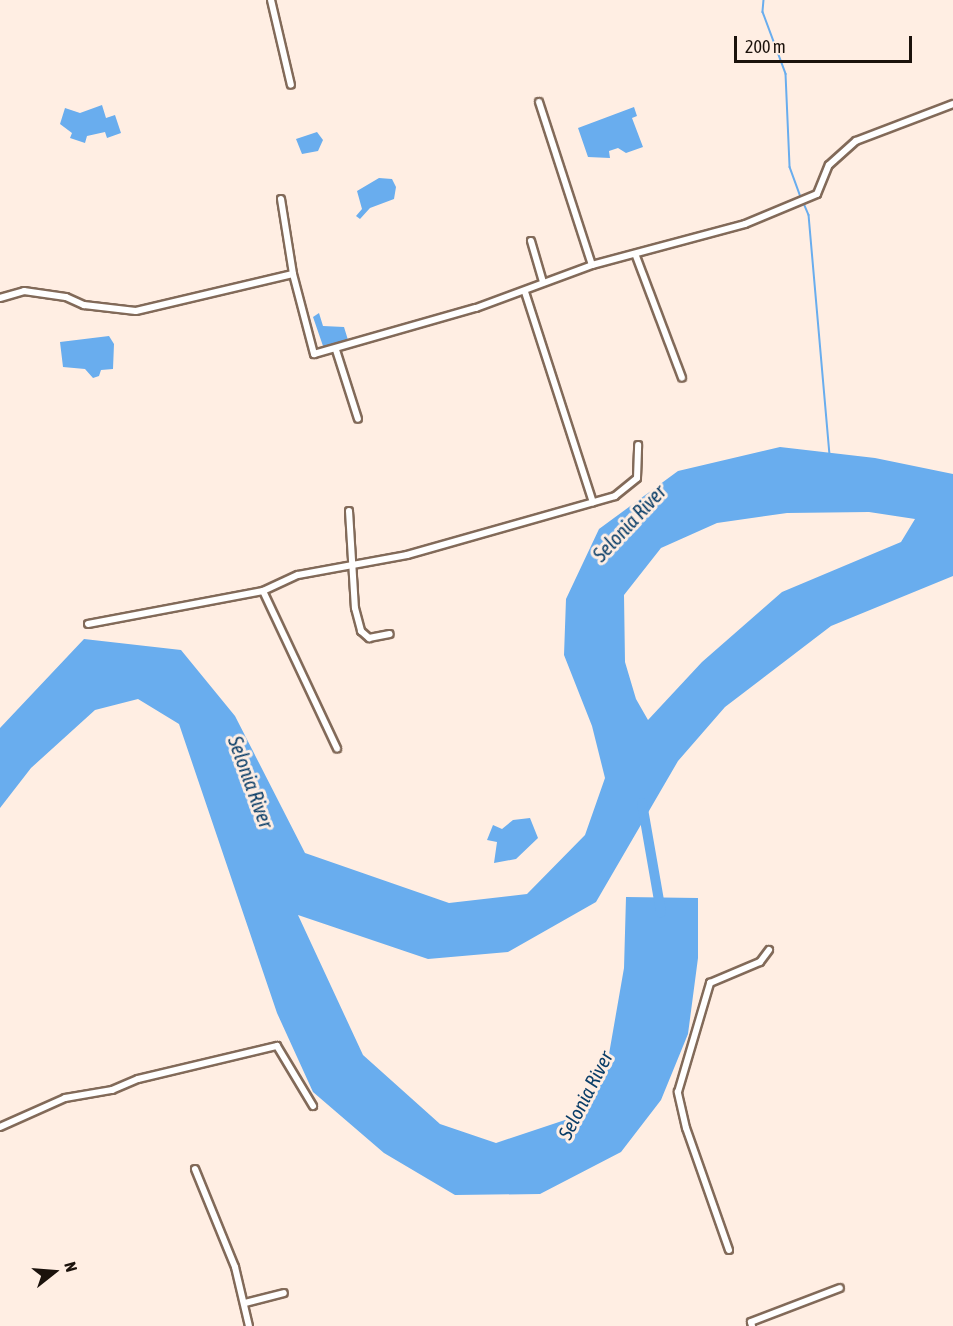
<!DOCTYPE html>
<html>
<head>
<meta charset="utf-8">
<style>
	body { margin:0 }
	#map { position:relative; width:953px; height:1326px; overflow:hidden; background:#ffeee3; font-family:"Asap Condensed",sans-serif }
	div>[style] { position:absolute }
	.water>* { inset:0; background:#69adee }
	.stream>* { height:1.5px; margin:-0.75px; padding:0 0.75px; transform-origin:0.75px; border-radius:0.75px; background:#69adee }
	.river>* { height:10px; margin:-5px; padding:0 5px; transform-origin:5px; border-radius:5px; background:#69adee }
	.roads { filter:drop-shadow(2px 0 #826a59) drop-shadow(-2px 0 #826a59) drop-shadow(0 2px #826a59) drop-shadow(0 -2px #826a59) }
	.minor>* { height:6px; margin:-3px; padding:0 3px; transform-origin:3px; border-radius:3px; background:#fff }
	span { translate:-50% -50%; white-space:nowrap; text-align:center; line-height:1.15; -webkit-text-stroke:6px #ffeee3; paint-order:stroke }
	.water-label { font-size:20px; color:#0b3e68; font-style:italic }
	.north { position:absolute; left:24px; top:1242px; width:60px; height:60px; -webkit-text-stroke:4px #ffeee3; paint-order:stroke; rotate:73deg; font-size:16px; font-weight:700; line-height:24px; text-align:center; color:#1b120c }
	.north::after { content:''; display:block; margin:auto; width:21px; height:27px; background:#1b120c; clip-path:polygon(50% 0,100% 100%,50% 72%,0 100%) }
	.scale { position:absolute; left:734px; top:36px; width:178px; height:27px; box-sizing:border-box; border:3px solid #1b120c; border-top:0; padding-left:8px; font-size:18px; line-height:21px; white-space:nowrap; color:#1b120c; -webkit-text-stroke:4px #ffeee3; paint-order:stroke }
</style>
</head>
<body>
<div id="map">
	<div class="water">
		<i style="clip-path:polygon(102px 105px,106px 118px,115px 115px,121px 133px,107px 138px,105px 132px,87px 136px,85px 143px,70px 138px,72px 133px,60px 124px,65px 108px,80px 113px)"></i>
		<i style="clip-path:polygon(634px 107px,637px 116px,632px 118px,643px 147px,626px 153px,618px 148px,609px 151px,610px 158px,588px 157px,578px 128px)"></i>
		<i style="clip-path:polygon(317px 132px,323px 140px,318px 151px,302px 154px,296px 139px)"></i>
		<i style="clip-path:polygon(379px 178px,392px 179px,396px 187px,394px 199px,370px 208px,360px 219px,356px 216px,362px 209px,357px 191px)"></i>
		<i style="clip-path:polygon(319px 313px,323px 326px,344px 327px,348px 340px,344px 345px,323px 346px,313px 317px)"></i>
		<i style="clip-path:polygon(109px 336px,114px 344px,113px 369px,101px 370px,99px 376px,93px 378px,85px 369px,63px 367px,60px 342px)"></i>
		<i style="clip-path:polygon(evenodd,780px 447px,875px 458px,953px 474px,953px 576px,831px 626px,725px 707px,678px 761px,596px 902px,508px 952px,428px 959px,298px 915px,363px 1055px,440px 1124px,496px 1143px,571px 1118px,609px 1054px,624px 968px,626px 897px,698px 898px,698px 958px,688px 1034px,661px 1100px,621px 1152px,540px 1194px,455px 1195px,384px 1153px,313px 1092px,277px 1013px,179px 724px,138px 699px,95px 710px,31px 768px,0 808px,0 728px,84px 639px,181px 650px,235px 716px,305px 853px,449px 903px,527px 894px,585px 835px,605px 778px,592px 726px,564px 655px,566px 599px,599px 529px,678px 471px,780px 447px,869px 512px,915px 519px,901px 542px,782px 592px,702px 662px,648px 720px,636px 699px,625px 662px,624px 595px,661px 548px,717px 523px,787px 513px,869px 512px)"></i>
		<i style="clip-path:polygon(530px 818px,538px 838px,516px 859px,494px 863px,497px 842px,487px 840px,493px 825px,502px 829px,513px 820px)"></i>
	</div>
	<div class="stream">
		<i style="left:764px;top:0;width:12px;rotate:95deg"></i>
		<i style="left:763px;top:12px;width:66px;rotate:69.6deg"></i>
		<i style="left:786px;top:74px;width:93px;rotate:87.5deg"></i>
		<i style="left:790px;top:167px;width:32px;rotate:70deg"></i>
		<i style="left:803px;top:201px;width:15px;rotate:67deg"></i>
		<i style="left:809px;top:215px;width:239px;rotate:85deg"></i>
	</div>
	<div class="river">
		<i style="left:642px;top:803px;width:111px;rotate:80.1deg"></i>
	</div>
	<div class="roads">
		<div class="minor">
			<i style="left:271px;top:0;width:87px;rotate:76.8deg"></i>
			<i style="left:539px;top:102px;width:171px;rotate:72deg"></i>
			<i style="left:281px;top:199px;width:76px;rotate:80.9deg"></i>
			<i style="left:293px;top:274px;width:83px;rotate:75.3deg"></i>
			<i style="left:314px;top:354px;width:168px;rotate:-15.9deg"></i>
			<i style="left:476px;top:308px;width:124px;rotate:-20.3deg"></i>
			<i style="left:592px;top:265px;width:158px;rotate:-15deg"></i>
			<i style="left:745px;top:224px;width:78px;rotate:-22.6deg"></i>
			<i style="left:817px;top:194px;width:31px;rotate:-68deg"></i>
			<i style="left:829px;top:165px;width:36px;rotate:-42deg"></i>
			<i style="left:856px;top:141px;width:104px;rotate:-20.9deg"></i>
			<i style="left:531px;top:241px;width:43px;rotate:73.7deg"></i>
			<i style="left:636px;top:256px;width:130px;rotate:69.3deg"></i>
			<i style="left:525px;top:292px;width:221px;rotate:72.1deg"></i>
			<i style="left:0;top:298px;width:25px;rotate:-16deg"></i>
			<i style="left:24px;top:291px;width:42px;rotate:8.1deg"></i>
			<i style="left:66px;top:297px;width:20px;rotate:24deg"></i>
			<i style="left:84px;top:305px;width:52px;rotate:6.6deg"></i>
			<i style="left:136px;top:311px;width:161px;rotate:-13.3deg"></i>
			<i style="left:336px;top:350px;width:72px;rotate:72.3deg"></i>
			<i style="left:349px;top:511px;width:97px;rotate:86.5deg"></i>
			<i style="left:355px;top:608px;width:24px;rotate:75deg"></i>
			<i style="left:361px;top:631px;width:11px;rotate:41deg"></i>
			<i style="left:369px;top:638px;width:21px;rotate:-11deg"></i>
			<i style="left:263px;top:591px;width:174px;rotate:64.8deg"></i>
			<i style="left:88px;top:624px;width:178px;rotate:-10.7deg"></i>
			<i style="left:263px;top:591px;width:38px;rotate:-25deg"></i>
			<i style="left:298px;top:575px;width:111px;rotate:-10.4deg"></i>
			<i style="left:407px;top:555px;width:216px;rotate:-15.8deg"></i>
			<i style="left:615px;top:496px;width:28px;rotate:-39deg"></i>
			<i style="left:637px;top:478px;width:33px;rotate:-88deg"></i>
			<i style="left:0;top:1127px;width:71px;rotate:-24deg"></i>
			<i style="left:65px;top:1098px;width:48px;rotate:-9.7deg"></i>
			<i style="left:112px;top:1090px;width:28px;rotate:-23deg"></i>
			<i style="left:138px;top:1079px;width:143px;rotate:-13.4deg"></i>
			<i style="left:277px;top:1046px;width:70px;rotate:59deg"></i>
			<i style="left:195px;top:1169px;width:106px;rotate:67.8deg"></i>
			<i style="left:235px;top:1267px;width:61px;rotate:76.7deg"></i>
			<i style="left:729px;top:1250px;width:129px;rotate:-109.4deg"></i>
			<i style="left:686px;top:1128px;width:37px;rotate:-103deg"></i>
			<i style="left:678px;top:1092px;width:114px;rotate:-73.6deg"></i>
			<i style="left:710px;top:983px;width:54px;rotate:-22.8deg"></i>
			<i style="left:760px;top:962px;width:15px;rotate:-53deg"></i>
			<i style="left:245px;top:1303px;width:40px;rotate:-14.4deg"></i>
			<i style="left:752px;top:1326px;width:4px;rotate:-104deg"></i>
			<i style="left:751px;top:1322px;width:95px;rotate:-20.9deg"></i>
		</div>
	</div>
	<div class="water-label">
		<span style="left:629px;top:523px;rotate:-47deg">Selonia River</span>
		<span style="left:251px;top:782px;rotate:70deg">Selonia River</span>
		<span style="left:585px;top:1095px;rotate:-63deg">Selonia River</span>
	</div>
	<div class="north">N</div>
	<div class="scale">200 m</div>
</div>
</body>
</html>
